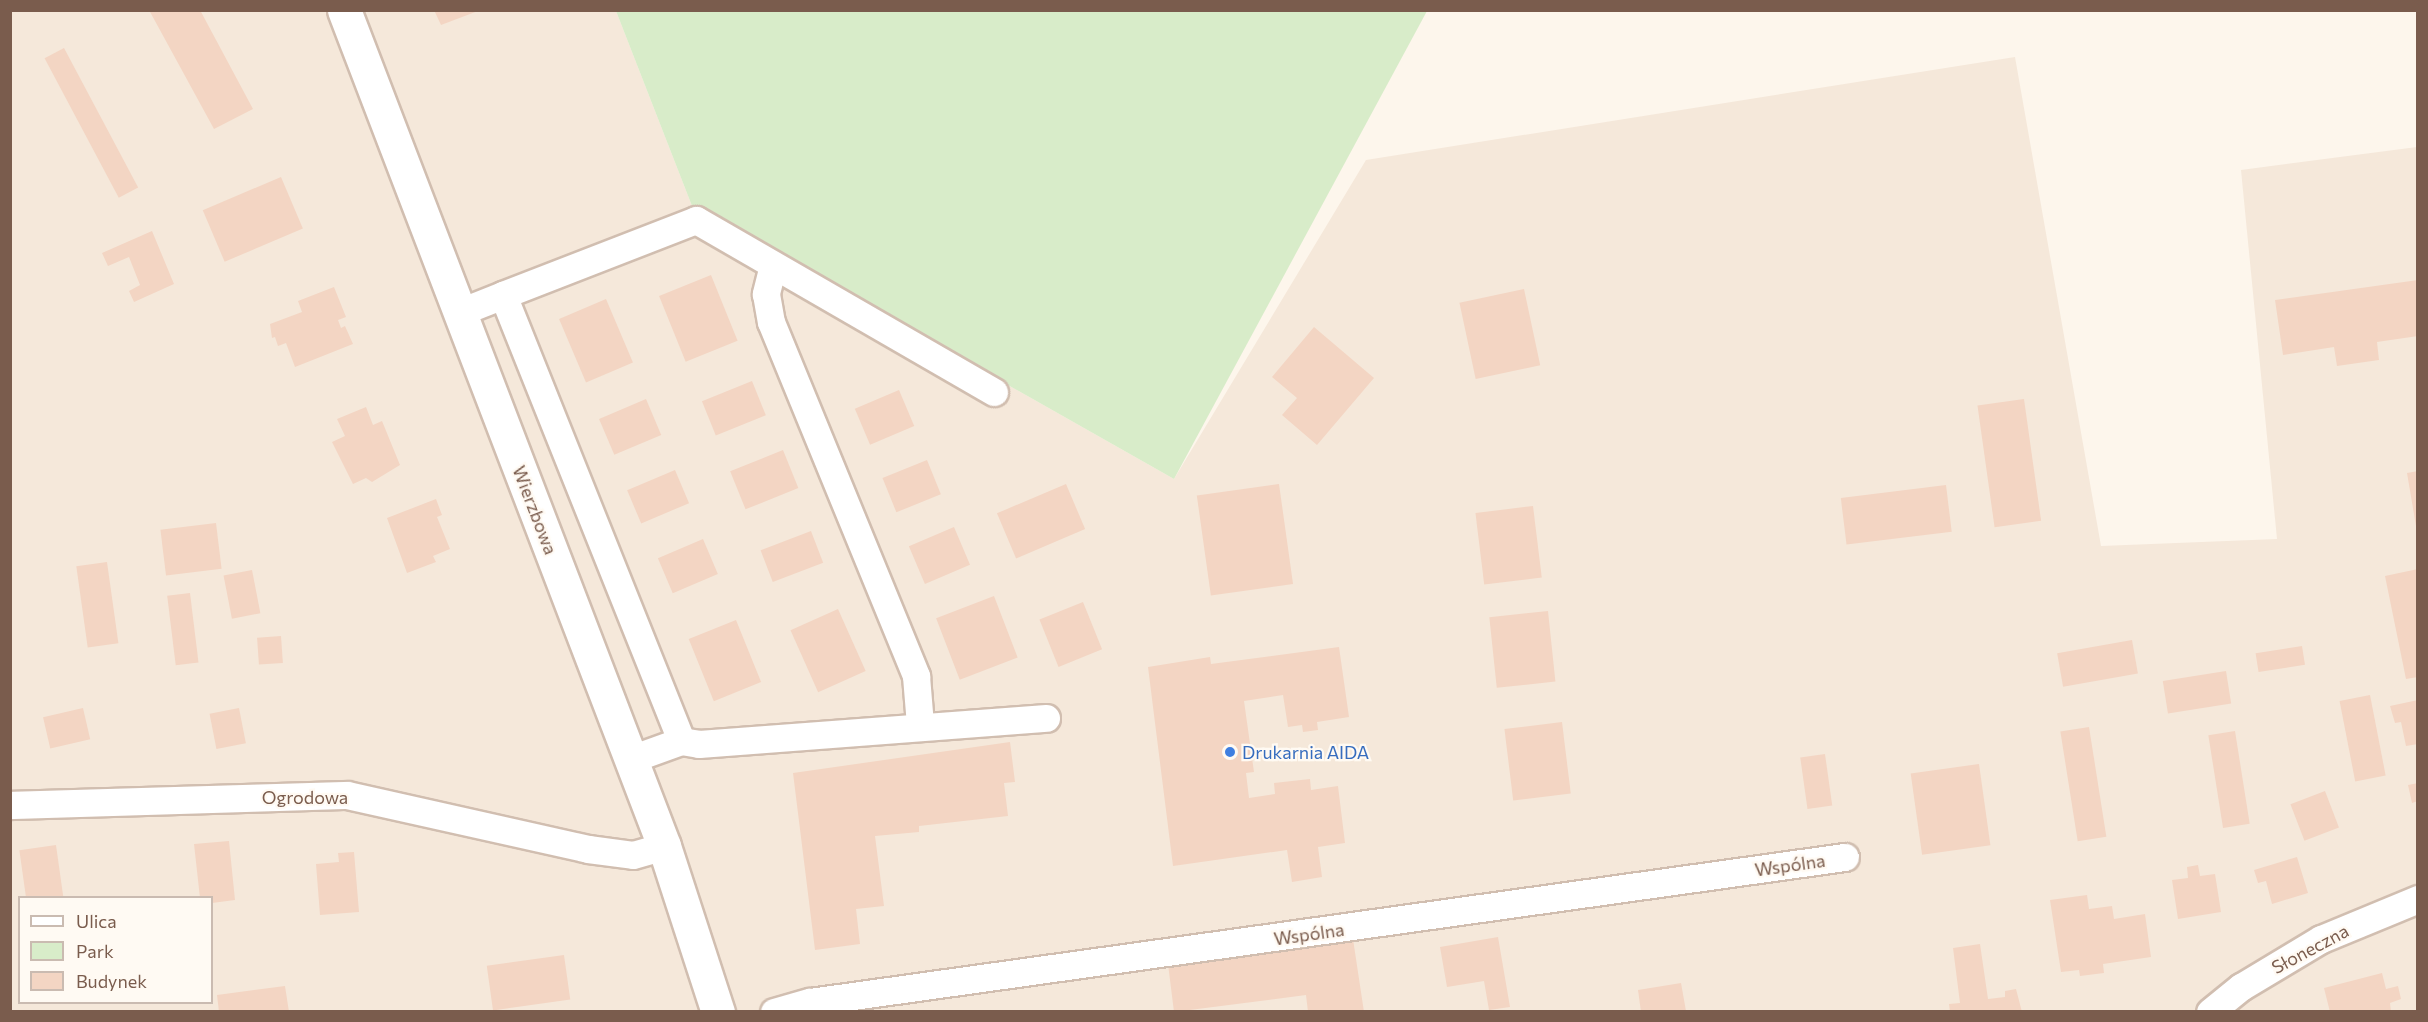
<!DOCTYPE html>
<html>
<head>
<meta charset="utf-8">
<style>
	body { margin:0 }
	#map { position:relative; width:2428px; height:1022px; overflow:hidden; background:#fdf6ec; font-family:Commissioner,sans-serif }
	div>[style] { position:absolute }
	.residential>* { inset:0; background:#f5e8da }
	.green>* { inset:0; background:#d8ecc9 }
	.building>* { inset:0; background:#f3d5c3; transform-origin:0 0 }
	.roads { filter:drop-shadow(2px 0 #d1beb0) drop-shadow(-2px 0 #d1beb0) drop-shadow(0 2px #d1beb0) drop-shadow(0 -2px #d1beb0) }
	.minor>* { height:27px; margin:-13.5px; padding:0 13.5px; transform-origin:13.5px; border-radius:13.5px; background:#fff }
	.tertiary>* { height:33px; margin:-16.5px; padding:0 16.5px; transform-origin:16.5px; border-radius:16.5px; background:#fff }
	.dots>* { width:16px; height:16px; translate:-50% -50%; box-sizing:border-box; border:3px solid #fffaf3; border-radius:50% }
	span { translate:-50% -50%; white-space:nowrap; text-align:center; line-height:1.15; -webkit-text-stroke:4.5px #fffaf3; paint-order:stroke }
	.street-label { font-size:18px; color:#7a5c4d }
	.shop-label { font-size:18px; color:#366cbe }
	.left { translate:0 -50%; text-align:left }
	.frame { position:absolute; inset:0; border:12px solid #7a5c4d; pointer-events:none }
	.legend { position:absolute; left:18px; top:896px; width:195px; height:108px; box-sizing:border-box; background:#fffaf3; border:2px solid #cabbb1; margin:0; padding:8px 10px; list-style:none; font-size:18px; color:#7a5c4d }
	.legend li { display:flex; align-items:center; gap:12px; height:30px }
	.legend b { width:30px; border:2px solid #cabbb1 }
</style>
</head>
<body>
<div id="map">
	<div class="residential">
		<i style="clip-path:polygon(evenodd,10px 11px,616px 11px,692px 206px,1174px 479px,1366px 160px,2015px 57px,2101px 546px,2277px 539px,2241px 170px,2417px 147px,2417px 1011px,11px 1011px,10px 11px,20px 898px,212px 898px,212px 1002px,20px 1002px,20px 898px)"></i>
	</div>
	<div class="green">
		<i style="clip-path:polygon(616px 11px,1427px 11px,1174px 479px,692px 206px)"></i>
	</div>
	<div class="building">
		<i style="clip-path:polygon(149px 10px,200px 10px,253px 109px,214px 129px)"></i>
		<i style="clip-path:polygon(434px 10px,478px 10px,478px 11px,441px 25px)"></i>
		<i style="left:64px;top:48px;width:158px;height:22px;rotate:62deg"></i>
		<i style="left:281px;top:177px;width:56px;height:85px;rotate:67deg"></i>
		<i style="clip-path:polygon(152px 231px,174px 284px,134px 302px,129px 291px,140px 285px,129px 257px,108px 266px,102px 253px)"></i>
		<i style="left:711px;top:275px;width:71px;height:56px;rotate:68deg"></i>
		<i style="clip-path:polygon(2418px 280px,2418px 336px,2377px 342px,2379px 360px,2337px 366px,2334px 347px,2283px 355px,2275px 300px)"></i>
		<i style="clip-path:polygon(334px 287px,346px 317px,338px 320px,341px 328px,345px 326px,353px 344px,295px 367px,286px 343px,278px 346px,275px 337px,272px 338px,270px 324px,302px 312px,298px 301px)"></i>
		<i style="left:1524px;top:289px;width:78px;height:66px;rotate:78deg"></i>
		<i style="left:606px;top:299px;width:69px;height:51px;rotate:67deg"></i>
		<i style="clip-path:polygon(1314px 327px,1374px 378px,1317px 445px,1282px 415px,1297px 398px,1272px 377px)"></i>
		<i style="left:752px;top:381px;width:37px;height:54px;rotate:68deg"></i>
		<i style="left:899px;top:390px;width:39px;height:48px;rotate:67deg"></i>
		<i style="left:646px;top:399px;width:39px;height:51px;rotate:67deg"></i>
		<i style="left:2024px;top:399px;width:123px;height:47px;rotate:82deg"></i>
		<i style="clip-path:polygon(366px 407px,373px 425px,382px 421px,400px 465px,372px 482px,366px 478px,353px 484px,332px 442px,345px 436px,337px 419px)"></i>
		<i style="left:783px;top:450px;width:41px;height:57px;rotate:68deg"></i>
		<i style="left:927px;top:460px;width:37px;height:48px;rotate:68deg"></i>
		<i style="left:675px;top:470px;width:36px;height:52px;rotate:67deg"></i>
		<i style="clip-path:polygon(2418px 471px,2418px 526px,2416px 526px,2407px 473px)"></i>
		<i style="left:1066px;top:484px;width:49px;height:75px;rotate:67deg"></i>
		<i style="left:1279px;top:484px;width:101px;height:83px;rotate:82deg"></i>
		<i style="left:1946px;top:485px;width:47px;height:106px;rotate:83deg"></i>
		<i style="clip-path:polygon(436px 499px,442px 515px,437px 517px,450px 549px,433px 556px,436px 562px,407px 573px,387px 518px)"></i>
		<i style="left:1533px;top:506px;width:72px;height:58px;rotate:83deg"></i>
		<i style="left:216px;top:523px;width:46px;height:56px;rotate:83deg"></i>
		<i style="left:954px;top:527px;width:41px;height:49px;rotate:67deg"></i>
		<i style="left:811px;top:531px;width:34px;height:54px;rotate:69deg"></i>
		<i style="left:703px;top:539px;width:38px;height:49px;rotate:67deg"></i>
		<i style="left:107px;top:562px;width:82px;height:31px;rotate:82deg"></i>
		<i style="clip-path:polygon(2418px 569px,2418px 677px,2406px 679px,2385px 576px)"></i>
		<i style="left:252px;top:570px;width:44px;height:29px;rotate:79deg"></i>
		<i style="left:190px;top:593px;width:70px;height:23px;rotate:83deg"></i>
		<i style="left:994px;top:596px;width:66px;height:62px;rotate:69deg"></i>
		<i style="left:1083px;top:602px;width:51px;height:47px;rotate:68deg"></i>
		<i style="left:838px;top:609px;width:68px;height:52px;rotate:66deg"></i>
		<i style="left:1548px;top:611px;width:71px;height:59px;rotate:84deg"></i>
		<i style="left:736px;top:620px;width:67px;height:51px;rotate:68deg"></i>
		<i style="left:281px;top:636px;width:27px;height:24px;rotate:86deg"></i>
		<i style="left:2132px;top:640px;width:34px;height:76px;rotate:80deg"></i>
		<i style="left:2302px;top:646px;width:19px;height:47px;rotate:81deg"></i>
		<i style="clip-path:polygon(1339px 647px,1349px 717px,1317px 722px,1318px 730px,1303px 732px,1302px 725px,1288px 727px,1283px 695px,1244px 701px,1254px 772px,1246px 773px,1249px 798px,1275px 794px,1274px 783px,1310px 779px,1311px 790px,1338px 786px,1345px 843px,1318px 847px,1322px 877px,1292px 882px,1287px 850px,1173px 866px,1148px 667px,1210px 657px,1211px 664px)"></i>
		<i style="left:2226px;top:671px;width:33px;height:64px;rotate:81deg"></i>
		<i style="left:2370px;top:695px;width:82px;height:31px;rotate:79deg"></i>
		<i style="clip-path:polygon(2418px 700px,2418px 744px,2406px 746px,2401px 722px,2395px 723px,2390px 706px)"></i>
		<i style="left:83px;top:708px;width:32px;height:41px;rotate:77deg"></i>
		<i style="left:239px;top:708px;width:36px;height:30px;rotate:79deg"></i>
		<i style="left:1562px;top:722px;width:72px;height:58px;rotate:83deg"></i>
		<i style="left:2089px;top:727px;width:111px;height:29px;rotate:81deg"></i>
		<i style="left:2235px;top:731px;width:94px;height:27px;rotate:81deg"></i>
		<i style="clip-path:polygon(1010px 742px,1015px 782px,1004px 783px,1008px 816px,919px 826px,919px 832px,875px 836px,884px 906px,856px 909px,860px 944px,815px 950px,793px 773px)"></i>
		<i style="left:1825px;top:754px;width:52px;height:25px;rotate:82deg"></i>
		<i style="left:1979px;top:764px;width:82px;height:69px;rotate:82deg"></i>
		<i style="clip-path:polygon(2418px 783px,2418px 801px,2412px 803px,2408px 785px)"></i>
		<i style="left:2325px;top:791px;width:39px;height:37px;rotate:69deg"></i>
		<i style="clip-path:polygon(229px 841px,235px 900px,212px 903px,212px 898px,200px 898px,194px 844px)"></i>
		<i style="left:56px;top:845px;width:53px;height:37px;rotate:82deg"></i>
		<i style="clip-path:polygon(354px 852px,359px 912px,320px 915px,316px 864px,339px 862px,338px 853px)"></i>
		<i style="clip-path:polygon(2297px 857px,2308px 893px,2272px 904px,2266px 881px,2258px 883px,2254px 870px)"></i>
		<i style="clip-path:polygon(2198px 865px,2200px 876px,2215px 874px,2221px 912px,2178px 919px,2172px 880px,2188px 878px,2187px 867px)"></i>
		<i style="clip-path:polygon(2087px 895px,2089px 909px,2112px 906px,2114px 919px,2145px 914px,2151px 957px,2103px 964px,2104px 973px,2080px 976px,2079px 970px,2061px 972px,2050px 900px)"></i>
		<i style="clip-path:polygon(1498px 937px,1510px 1007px,1489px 1010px,1484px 981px,1447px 987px,1440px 947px)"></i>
		<i style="clip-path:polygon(1353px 939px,1364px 1012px,1308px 1012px,1306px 995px,1174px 1012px,1168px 964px)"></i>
		<i style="clip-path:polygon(1980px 944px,1988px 999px,2005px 997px,2005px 991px,2016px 989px,2022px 1012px,1950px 1012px,1949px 1004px,1960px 1003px,1953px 948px)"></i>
		<i style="left:564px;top:955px;width:45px;height:78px;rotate:82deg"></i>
		<i style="clip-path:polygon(2382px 973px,2386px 989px,2398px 986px,2401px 999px,2390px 1003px,2391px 1012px,2330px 1012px,2324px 988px)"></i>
		<i style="clip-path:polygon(1681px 983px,1686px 1011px,1641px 1012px,1638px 990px)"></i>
		<i style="clip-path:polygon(285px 986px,289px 1012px,219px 1012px,217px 995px)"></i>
	</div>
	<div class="roads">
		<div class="minor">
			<i style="left:773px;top:265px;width:30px;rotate:104deg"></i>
			<i style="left:766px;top:294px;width:28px;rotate:80deg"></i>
			<i style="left:771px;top:322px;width:383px;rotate:67.7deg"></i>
			<i style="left:916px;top:676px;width:49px;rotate:85.3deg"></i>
			<i style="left:460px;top:312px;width:46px;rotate:-21.6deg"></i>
			<i style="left:994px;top:392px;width:344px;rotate:-150deg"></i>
			<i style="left:696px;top:220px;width:207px;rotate:158.8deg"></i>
			<i style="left:503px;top:295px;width:480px;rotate:68.2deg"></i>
			<i style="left:681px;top:741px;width:18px;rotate:9deg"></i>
			<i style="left:699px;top:744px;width:348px;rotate:-4.3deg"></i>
			<i style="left:631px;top:759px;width:53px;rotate:-19.8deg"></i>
			<i style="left:10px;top:805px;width:337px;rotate:-1.7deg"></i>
			<i style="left:347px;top:795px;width:247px;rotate:12.6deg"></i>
			<i style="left:588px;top:849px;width:45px;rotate:7.6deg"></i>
			<i style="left:633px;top:855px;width:32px;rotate:-16deg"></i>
			<i style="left:774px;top:1012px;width:37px;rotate:-16deg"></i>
			<i style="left:810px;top:1002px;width:1045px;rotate:-7.98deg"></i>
			<i style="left:2210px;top:1012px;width:40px;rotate:-39deg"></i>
			<i style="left:2241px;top:987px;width:93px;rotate:-31deg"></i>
			<i style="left:2321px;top:939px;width:105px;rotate:-22.4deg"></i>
		</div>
		<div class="tertiary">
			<i style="left:344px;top:10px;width:895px;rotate:69.05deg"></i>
			<i style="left:664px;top:846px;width:175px;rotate:72deg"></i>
		</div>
	</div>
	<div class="dots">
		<i style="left:1230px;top:752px;background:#3f7fe0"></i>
	</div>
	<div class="street-label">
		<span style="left:535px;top:510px;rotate:69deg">Wierzbowa</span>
		<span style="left:305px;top:797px">Ogrodowa</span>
		<span style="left:1790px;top:865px;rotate:-8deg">Wspólna</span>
		<span style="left:1309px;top:934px;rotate:-8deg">Wspólna</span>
		<span style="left:2310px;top:949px;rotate:-28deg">Słoneczna</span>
	</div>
	<div class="shop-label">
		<span class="left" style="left:1242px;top:752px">Drukarnia AIDA</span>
	</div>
	<div class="frame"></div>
	<ul class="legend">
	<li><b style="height:8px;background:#fff"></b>Ulica</li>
	<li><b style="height:16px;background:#d8ecc9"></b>Park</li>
	<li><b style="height:16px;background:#f3d5c3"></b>Budynek</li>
	</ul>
</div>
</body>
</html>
